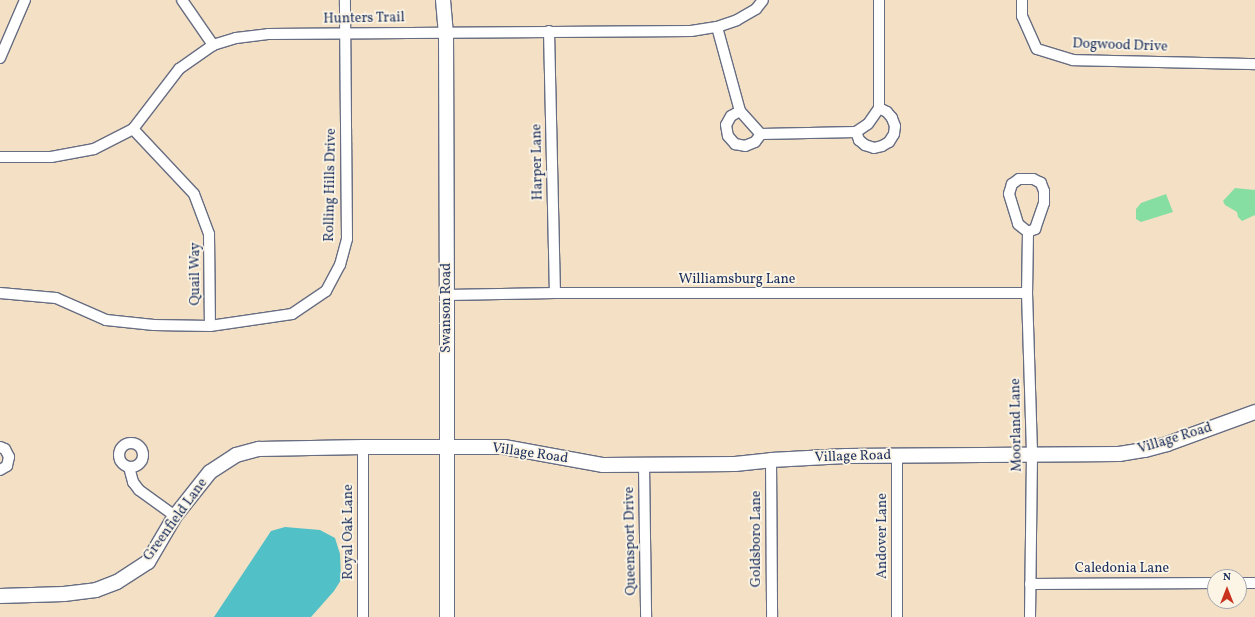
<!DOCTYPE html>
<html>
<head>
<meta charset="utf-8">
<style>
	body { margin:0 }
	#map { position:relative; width:1255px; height:617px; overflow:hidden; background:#f4e1c5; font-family:Vollkorn,serif }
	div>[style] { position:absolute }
	.green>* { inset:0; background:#87dea2 }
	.water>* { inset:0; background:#51c0c7 }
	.roads { filter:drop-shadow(1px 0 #676d82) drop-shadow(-1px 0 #676d82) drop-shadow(0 1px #676d82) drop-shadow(0 -1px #676d82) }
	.street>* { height:10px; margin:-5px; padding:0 5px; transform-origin:5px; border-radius:5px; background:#fff }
	.street>.ring { margin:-5px; padding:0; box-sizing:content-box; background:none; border:10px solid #fff; border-radius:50% }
	.secondary>* { height:14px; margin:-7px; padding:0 7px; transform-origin:7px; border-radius:7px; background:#fff }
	span { translate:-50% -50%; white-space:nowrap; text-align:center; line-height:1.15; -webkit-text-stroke:3.5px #fcf5e5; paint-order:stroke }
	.street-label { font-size:14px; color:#1b2f5e }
	.north { position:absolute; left:1207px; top:569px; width:40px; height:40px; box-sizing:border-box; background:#fcf5e5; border:1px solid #a2a6af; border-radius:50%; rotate:0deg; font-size:11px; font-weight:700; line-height:16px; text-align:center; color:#1b2f5e }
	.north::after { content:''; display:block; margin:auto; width:14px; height:18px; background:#c8321e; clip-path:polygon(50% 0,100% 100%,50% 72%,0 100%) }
</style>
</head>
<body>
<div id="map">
	<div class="green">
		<i style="clip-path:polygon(1235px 188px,1255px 190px,1255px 215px,1242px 221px,1238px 217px,1237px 212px,1225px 205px,1223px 201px)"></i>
		<i style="clip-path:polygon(1166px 194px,1173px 212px,1141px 222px,1136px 219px,1136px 209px,1141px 203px)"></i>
	</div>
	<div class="water">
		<i style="clip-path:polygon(285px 527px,320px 530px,335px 538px,340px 554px,341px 580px,334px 591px,311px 617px,214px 617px,271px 531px)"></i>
	</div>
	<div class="roads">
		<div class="street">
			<i style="left:182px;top:0;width:55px;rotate:55.4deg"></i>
			<i style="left:1022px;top:0;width:16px;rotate:90deg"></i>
			<i style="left:1022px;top:16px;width:36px;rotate:66deg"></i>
			<i style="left:1037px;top:49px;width:38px;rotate:17deg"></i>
			<i style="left:1073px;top:60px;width:182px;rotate:1.3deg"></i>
			<i style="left:717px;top:27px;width:87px;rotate:74.7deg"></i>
			<i style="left:740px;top:111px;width:31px;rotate:48deg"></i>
			<i style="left:761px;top:134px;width:95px;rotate:-1.2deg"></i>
			<i style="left:856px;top:132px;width:14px;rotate:-34deg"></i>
			<i style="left:868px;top:124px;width:19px;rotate:-55deg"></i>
			<i style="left:879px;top:108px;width:108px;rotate:-90deg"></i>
			<i style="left:549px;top:31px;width:262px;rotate:88.7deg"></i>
			<i style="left:0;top:58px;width:63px;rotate:-66.7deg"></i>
			<i style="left:740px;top:111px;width:10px;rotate:151deg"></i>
			<i style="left:731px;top:116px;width:10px;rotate:119deg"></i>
			<i style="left:726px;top:125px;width:11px;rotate:80deg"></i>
			<i style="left:728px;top:136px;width:11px;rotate:49deg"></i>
			<i style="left:735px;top:144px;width:10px;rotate:11deg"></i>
			<i style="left:745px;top:146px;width:11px;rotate:-22deg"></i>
			<i style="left:755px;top:142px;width:10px;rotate:-53deg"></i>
			<i style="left:133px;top:129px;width:89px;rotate:46.8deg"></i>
			<i style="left:194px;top:194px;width:43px;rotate:69.4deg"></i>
			<i style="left:209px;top:234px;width:92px;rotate:89.4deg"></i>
			<i style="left:856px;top:132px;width:9px;rotate:69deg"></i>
			<i style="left:859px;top:140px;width:8px;rotate:40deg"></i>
			<i style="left:865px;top:145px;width:9px;rotate:18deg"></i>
			<i style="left:874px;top:148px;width:8px;rotate:-14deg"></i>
			<i style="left:882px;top:146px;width:8px;rotate:-30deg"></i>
			<i style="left:889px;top:142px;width:9px;rotate:-58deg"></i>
			<i style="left:894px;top:134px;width:8px;rotate:-83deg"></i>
			<i style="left:895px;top:126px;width:9px;rotate:-111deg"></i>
			<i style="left:892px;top:118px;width:8px;rotate:-130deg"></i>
			<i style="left:887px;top:112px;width:9px;rotate:-153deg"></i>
			<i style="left:0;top:157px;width:51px"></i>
			<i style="left:51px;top:157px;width:44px;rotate:-10.5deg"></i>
			<i style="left:94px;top:149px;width:44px;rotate:-27.1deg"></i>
			<i style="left:133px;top:129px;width:76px;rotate:-52.5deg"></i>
			<i style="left:179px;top:69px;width:42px;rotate:-35.2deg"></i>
			<i style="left:213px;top:45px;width:24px;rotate:-17deg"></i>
			<i style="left:236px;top:38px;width:32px;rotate:-7deg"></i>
			<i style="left:268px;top:34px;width:423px;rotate:-0.4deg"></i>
			<i style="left:691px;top:31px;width:26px;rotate:-9deg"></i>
			<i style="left:717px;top:27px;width:21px;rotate:-19deg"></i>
			<i style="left:737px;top:20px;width:22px;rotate:-30deg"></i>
			<i style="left:756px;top:9px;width:11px;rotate:-52deg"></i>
			<i style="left:1028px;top:232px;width:8px;rotate:-23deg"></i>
			<i style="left:1035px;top:229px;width:28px;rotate:-71deg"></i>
			<i style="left:1044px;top:203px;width:12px;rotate:-90deg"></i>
			<i style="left:1044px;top:191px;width:9px;rotate:-111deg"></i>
			<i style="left:1041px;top:183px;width:9px;rotate:-153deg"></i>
			<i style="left:1033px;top:179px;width:14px;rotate:180deg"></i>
			<i style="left:1019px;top:179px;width:9px;rotate:144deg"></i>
			<i style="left:1012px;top:184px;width:10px;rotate:107deg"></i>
			<i style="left:1009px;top:194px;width:31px;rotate:73deg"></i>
			<i style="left:1018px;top:224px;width:13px;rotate:39deg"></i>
			<i style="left:1028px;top:232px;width:61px;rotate:90.9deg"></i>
			<i style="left:1027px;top:293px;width:161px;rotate:88.2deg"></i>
			<i style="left:1032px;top:454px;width:163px;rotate:90.7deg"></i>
			<i style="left:0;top:293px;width:56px;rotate:5.1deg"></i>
			<i style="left:56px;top:298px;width:55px;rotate:23.7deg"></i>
			<i style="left:106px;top:320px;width:48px;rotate:5.9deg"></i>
			<i style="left:154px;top:325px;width:56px;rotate:1deg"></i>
			<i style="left:210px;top:326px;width:83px;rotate:-8.3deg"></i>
			<i style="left:292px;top:314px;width:41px;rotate:-34.1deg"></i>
			<i style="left:326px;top:291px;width:30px;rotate:-62deg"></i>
			<i style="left:340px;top:265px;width:27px;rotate:-75deg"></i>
			<i style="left:347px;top:239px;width:239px;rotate:-90.5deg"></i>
			<i style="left:447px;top:295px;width:108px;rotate:-1.1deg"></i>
			<i style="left:555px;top:293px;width:472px"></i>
			<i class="ring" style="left:119px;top:443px;width:14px;height:14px"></i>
			<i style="left:0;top:447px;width:5px;rotate:22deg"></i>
			<i style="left:5px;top:449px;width:9px;rotate:63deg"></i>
			<i style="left:9px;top:457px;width:9px;rotate:103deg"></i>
			<i style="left:7px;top:466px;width:8px;rotate:150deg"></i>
			<i style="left:363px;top:447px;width:170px;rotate:90deg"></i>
			<i style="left:897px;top:456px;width:161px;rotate:90deg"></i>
			<i style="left:771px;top:460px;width:157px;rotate:89.6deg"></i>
			<i style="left:644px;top:465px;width:152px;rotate:89.2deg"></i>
			<i style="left:129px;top:467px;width:16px;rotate:75deg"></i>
			<i style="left:133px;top:482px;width:10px;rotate:53deg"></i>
			<i style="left:139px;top:490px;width:44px;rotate:35.8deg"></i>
			<i style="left:1239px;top:583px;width:16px"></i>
			<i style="left:1030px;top:584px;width:185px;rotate:-0.3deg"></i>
		</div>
		<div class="secondary">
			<i style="left:443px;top:0;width:32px;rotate:85deg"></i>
			<i style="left:446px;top:32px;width:263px;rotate:89.8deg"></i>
			<i style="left:447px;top:295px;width:322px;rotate:90deg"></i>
			<i style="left:0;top:596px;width:64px;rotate:-1.8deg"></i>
			<i style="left:64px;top:594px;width:32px;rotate:-7deg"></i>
			<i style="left:96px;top:590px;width:22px;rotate:-21deg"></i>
			<i style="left:117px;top:582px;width:37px;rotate:-33deg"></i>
			<i style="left:148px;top:562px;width:53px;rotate:-59.6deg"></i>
			<i style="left:175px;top:516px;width:56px;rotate:-51.5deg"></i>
			<i style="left:210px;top:472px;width:31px;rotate:-33deg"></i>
			<i style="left:236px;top:455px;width:24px;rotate:-15deg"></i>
			<i style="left:259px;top:449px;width:104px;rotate:-1.1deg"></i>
			<i style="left:363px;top:447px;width:141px"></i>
			<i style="left:504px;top:447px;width:101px;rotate:10.3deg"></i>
			<i style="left:603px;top:465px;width:132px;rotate:-0.4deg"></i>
			<i style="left:735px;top:464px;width:36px;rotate:-6deg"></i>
			<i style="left:771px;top:460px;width:75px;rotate:-3.1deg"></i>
			<i style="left:846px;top:456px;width:273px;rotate:-0.4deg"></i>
			<i style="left:1119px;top:454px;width:26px;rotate:-9deg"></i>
			<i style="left:1145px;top:450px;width:23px;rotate:-15deg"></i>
			<i style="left:1167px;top:444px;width:94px;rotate:-20deg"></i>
		</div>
	</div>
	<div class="street-label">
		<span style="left:364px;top:19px;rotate:-1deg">Hunters Trail</span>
		<span style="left:1120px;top:46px;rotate:2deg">Dogwood Drive</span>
		<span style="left:538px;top:162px;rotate:-91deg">Harper Lane</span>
		<span style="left:331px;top:185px;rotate:-89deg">Rolling Hills Drive</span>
		<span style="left:196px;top:274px;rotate:-90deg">Quail Way</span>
		<span style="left:737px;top:280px">Williamsburg Lane</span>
		<span style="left:447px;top:308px;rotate:-90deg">Swanson Road</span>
		<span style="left:1017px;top:425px;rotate:-91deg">Moorland Lane</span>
		<span style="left:1175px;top:439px;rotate:-17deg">Village Road</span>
		<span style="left:530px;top:454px;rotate:8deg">Village Road</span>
		<span style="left:853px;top:457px;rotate:-2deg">Village Road</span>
		<span style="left:176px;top:520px;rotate:-54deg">Greenfield Lane</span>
		<span style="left:349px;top:532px;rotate:-90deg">Royal Oak Lane</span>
		<span style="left:883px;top:536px;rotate:-90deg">Andover Lane</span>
		<span style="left:757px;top:539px;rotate:-90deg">Goldsboro Lane</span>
		<span style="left:631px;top:541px;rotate:-91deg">Queensport Drive</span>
		<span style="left:1122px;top:569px">Caledonia Lane</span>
	</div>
	<div class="north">N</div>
</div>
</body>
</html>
